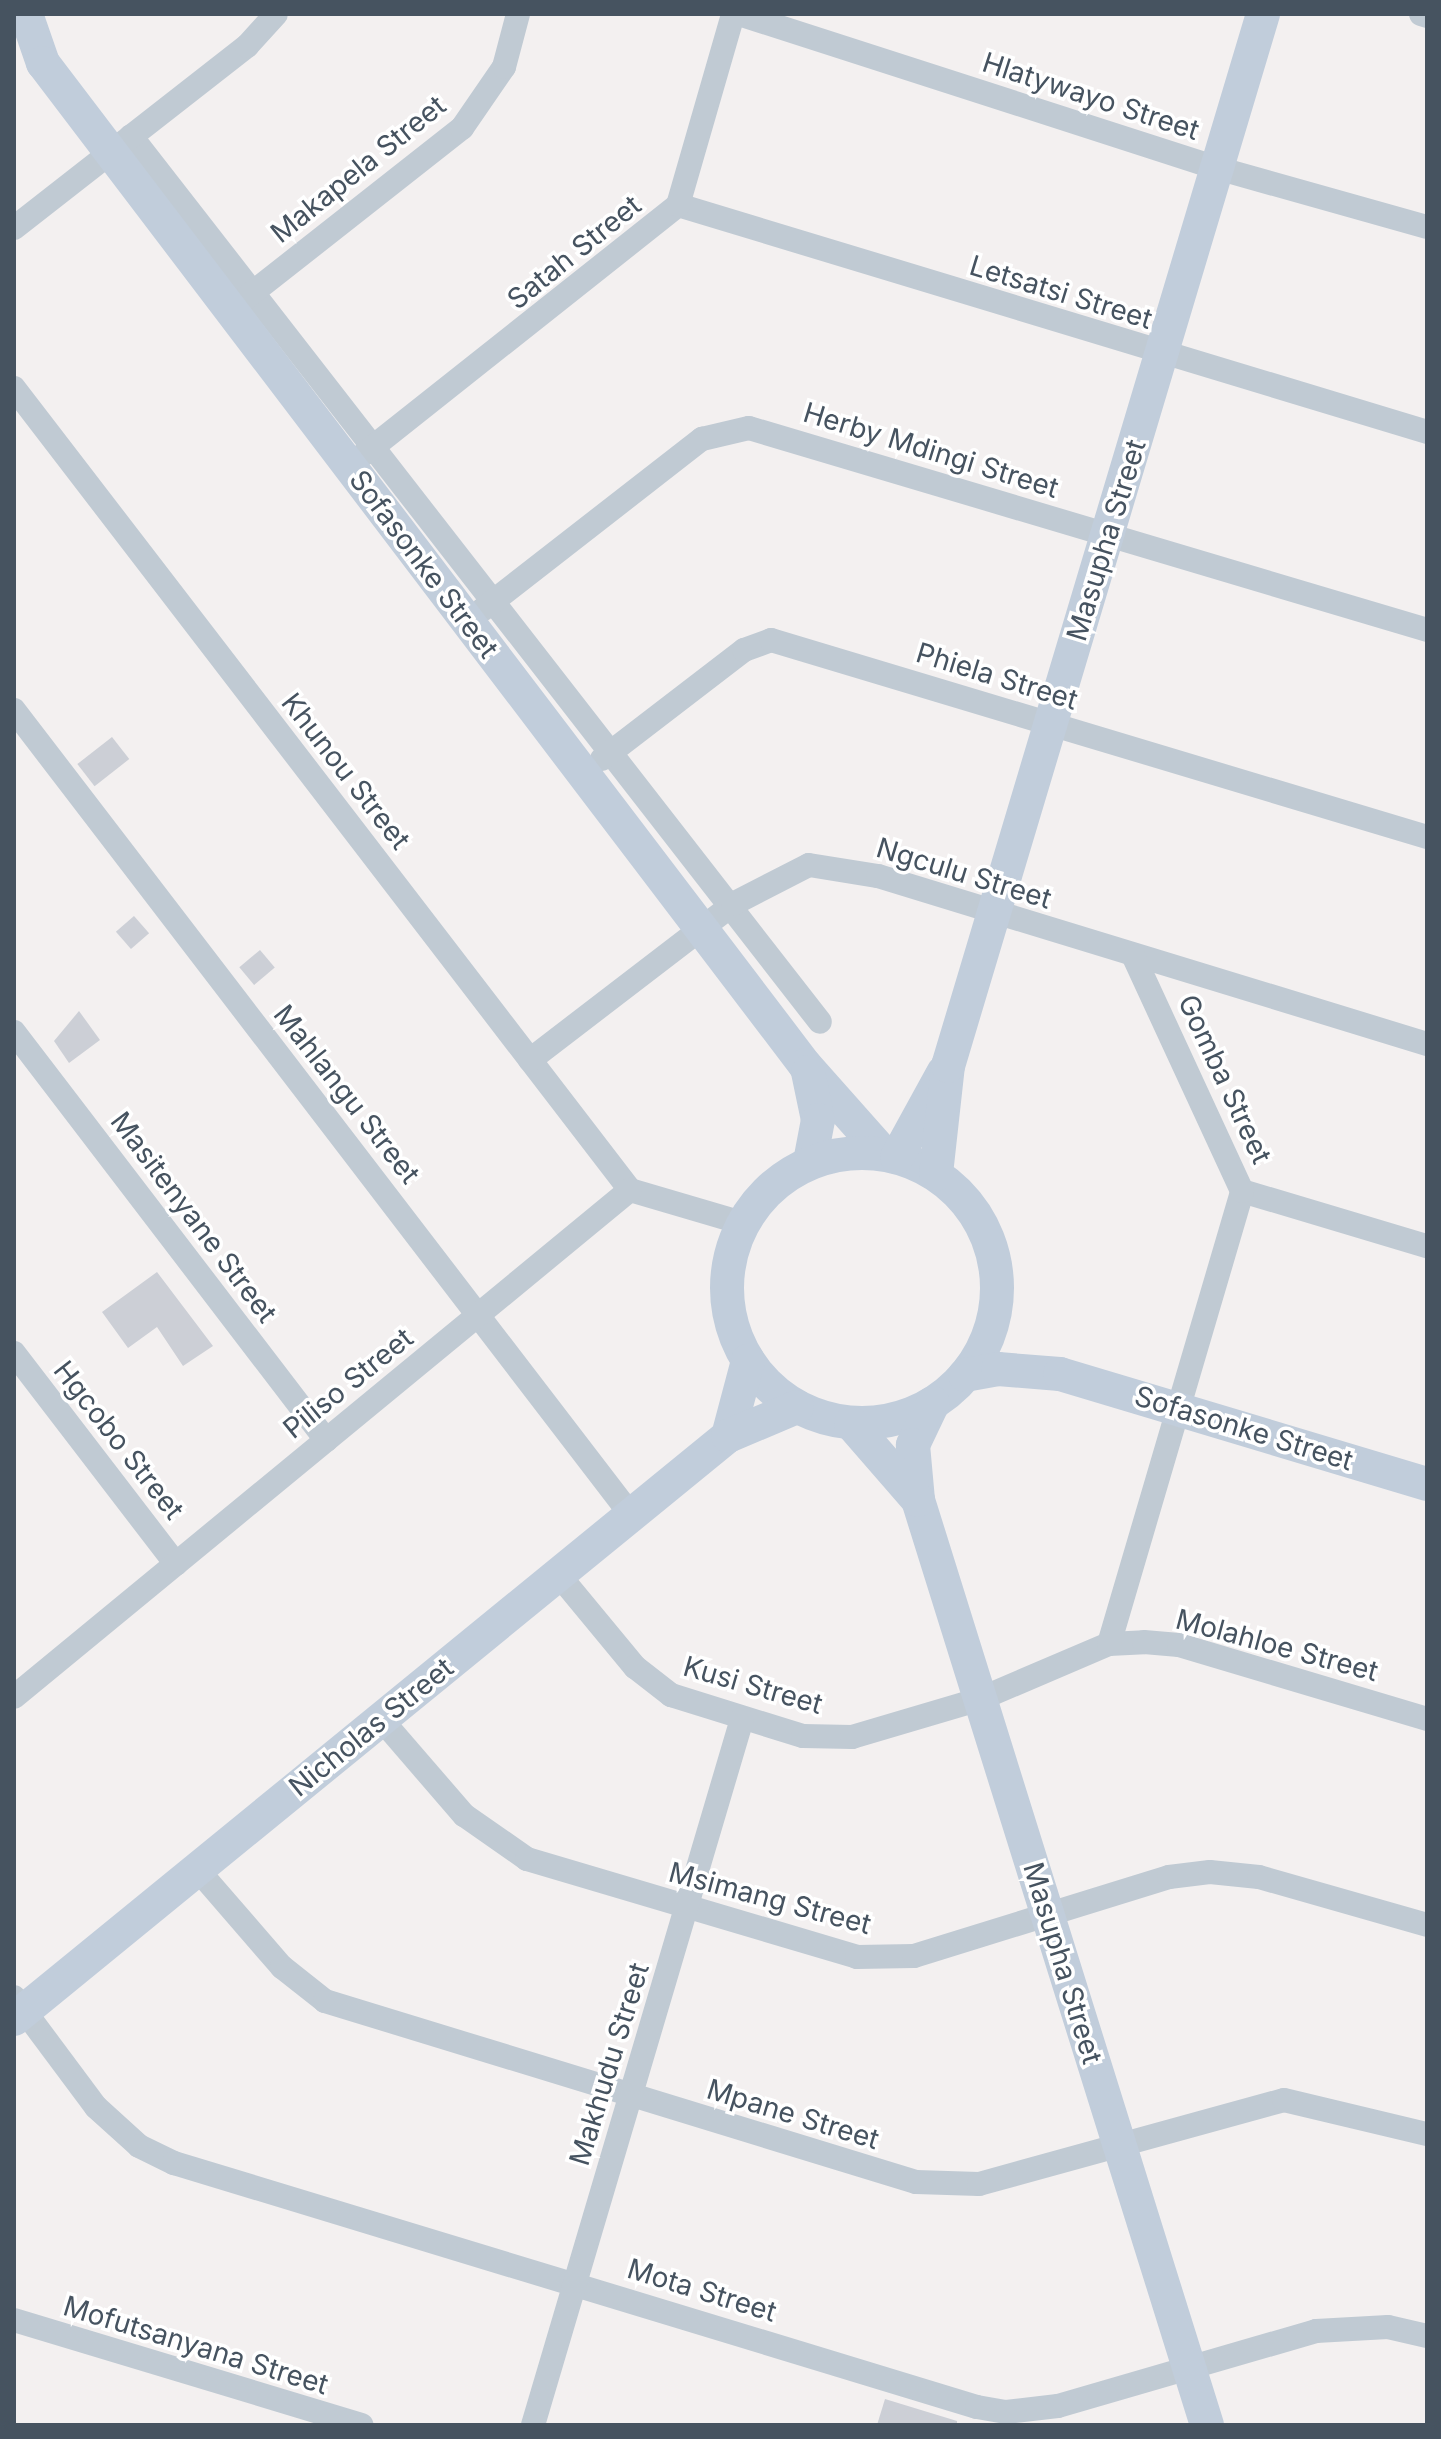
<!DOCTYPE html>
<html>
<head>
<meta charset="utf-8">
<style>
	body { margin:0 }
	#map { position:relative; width:1441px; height:2439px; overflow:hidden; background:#f3f0f0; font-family:Inter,sans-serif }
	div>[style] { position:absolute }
	.building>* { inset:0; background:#cccfd6; transform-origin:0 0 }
	.street>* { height:24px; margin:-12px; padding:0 12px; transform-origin:12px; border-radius:12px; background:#c0cad3 }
	.secondary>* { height:34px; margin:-17px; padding:0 17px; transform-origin:17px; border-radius:17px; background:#c1cddb }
	.secondary>.ring { margin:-17px; padding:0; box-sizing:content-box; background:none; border:34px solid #c1cddb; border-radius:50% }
	span { translate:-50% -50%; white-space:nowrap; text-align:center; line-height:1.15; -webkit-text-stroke:7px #fff; paint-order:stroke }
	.street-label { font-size:28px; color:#465360 }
	.frame { position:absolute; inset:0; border:16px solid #465360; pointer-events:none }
</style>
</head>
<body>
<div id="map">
	<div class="building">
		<i style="left:112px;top:737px;width:28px;height:44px;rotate:52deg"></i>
		<i style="left:134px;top:916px;width:23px;height:24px;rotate:49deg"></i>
		<i style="left:260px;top:950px;width:23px;height:27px;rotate:50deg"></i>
		<i style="clip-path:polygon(79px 1011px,100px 1040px,69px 1063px,54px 1041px)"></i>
		<i style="clip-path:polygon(157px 1272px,213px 1346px,183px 1366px,157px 1327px,128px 1348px,102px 1312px)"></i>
		<i style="clip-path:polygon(885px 2399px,957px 2421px,957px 2425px,877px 2425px)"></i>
	</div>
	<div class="street">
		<i style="left:739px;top:14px;width:502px;rotate:17.86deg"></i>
		<i style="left:1217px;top:168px;width:218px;rotate:15.7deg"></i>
		<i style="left:1421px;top:14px;width:6px;rotate:18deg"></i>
		<i style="left:131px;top:136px;width:1122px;rotate:52.13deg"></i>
		<i style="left:678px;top:205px;width:783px;rotate:16.86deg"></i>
		<i style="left:14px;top:228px;width:296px;rotate:-38deg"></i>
		<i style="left:247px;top:46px;width:43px;rotate:-47.8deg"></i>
		<i style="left:242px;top:301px;width:280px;rotate:-38.2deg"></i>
		<i style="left:462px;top:128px;width:74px;rotate:-55.5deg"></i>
		<i style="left:504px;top:67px;width:55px;rotate:-75.2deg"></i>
		<i style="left:14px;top:388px;width:1011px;rotate:52.47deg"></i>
		<i style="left:364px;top:454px;width:401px;rotate:-38.4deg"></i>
		<i style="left:678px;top:205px;width:199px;rotate:-73.9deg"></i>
		<i style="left:482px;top:610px;width:279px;rotate:-37.9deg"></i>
		<i style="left:702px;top:439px;width:48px;rotate:-13.2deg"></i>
		<i style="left:749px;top:428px;width:707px;rotate:16.59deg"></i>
		<i style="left:14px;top:710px;width:1014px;rotate:52.53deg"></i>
		<i style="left:602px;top:759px;width:179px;rotate:-37.5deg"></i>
		<i style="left:744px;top:650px;width:29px;rotate:-20deg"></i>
		<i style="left:771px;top:640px;width:685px;rotate:16.72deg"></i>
		<i style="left:14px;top:1032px;width:514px;rotate:52.59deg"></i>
		<i style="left:530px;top:1060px;width:256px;rotate:-37.5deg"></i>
		<i style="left:733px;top:904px;width:85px;rotate:-27.2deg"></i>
		<i style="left:809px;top:865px;width:70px;rotate:9.1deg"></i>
		<i style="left:878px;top:876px;width:574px;rotate:17.01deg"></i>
		<i style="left:630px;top:1190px;width:117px;rotate:16.4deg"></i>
		<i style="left:1242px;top:1191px;width:193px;rotate:16.6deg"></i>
		<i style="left:14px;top:1353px;width:266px;rotate:52.5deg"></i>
		<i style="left:558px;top:1574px;width:121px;rotate:50.4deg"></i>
		<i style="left:635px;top:1667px;width:46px;rotate:37.9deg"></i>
		<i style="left:671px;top:1695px;width:138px;rotate:17.3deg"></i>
		<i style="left:803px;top:1736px;width:49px;rotate:1.2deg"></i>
		<i style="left:852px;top:1737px;width:134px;rotate:-16.5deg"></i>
		<i style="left:980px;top:1699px;width:140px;rotate:-23.1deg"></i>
		<i style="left:1109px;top:1644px;width:35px;rotate:-3deg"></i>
		<i style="left:1144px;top:1642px;width:35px;rotate:5deg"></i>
		<i style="left:1179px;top:1645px;width:259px;rotate:16.6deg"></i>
		<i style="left:1109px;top:1644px;width:472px;rotate:-73.6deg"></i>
		<i style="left:1242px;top:1191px;width:258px;rotate:-114.8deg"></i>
		<i style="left:14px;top:1697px;width:798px;rotate:-39.46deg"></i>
		<i style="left:381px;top:1719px;width:127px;rotate:49.2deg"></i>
		<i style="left:464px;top:1815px;width:77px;rotate:34.9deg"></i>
		<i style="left:527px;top:1859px;width:344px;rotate:16.5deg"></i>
		<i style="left:857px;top:1957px;width:57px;rotate:-1deg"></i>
		<i style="left:914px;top:1956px;width:267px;rotate:-17.2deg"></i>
		<i style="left:1169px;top:1877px;width:41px;rotate:-7deg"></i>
		<i style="left:1210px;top:1872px;width:49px;rotate:5.8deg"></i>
		<i style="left:1259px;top:1877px;width:175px;rotate:15.9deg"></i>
		<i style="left:197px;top:1869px;width:130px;rotate:49.1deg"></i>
		<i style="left:282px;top:1967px;width:55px;rotate:38.3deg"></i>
		<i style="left:325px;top:2001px;width:618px;rotate:17.03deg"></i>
		<i style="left:916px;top:2182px;width:63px;rotate:1.8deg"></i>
		<i style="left:979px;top:2184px;width:316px;rotate:-15.4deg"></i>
		<i style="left:1284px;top:2100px;width:147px;rotate:13.4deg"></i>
		<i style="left:14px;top:1997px;width:137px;rotate:53.3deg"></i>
		<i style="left:96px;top:2107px;width:58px;rotate:42.2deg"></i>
		<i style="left:139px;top:2146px;width:39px;rotate:26deg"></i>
		<i style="left:174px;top:2163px;width:839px;rotate:16.9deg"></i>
		<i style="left:977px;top:2407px;width:29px;rotate:10deg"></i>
		<i style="left:1006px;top:2412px;width:52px;rotate:-6.6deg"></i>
		<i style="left:1058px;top:2406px;width:269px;rotate:-16.2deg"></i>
		<i style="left:1316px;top:2331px;width:72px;rotate:-3.2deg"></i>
		<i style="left:1388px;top:2327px;width:40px;rotate:13deg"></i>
		<i style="left:14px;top:2320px;width:363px;rotate:16.8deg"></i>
		<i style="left:533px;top:2425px;width:736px;rotate:-73.51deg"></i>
	</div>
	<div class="secondary">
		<i style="left:26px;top:14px;width:52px;rotate:70.9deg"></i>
		<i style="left:43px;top:63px;width:1259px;rotate:52.75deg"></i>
		<i style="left:805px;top:1065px;width:118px;rotate:48.4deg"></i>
		<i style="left:808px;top:1072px;width:49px;rotate:78.2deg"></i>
		<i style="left:818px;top:1120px;width:43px;rotate:100.8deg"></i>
		<i class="ring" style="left:727px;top:1153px;width:236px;height:236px"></i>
		<i style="left:897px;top:1157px;width:96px;rotate:-61.3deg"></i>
		<i style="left:936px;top:1174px;width:109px;rotate:-83.7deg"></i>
		<i style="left:948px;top:1066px;width:1098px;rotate:-73.33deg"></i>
		<i style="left:965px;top:1375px;width:34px;rotate:-10deg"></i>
		<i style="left:998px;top:1369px;width:62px;rotate:4.6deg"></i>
		<i style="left:1060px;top:1374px;width:383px;rotate:16.7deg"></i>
		<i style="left:933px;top:1403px;width:47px;rotate:115.5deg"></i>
		<i style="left:913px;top:1445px;width:55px;rotate:84.8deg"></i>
		<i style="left:918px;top:1500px;width:969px;rotate:72.65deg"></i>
		<i style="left:851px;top:1423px;width:102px;rotate:49deg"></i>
		<i style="left:728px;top:1436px;width:78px;rotate:-75.1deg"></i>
		<i style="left:14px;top:2019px;width:922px;rotate:-39.23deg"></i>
		<i style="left:728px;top:1436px;width:75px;rotate:-22.8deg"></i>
	</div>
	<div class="street-label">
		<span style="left:1091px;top:96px;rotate:18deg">Hlatywayo Street</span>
		<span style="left:358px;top:169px;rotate:-39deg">Makapela Street</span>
		<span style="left:574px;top:252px;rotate:-39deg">Satah Street</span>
		<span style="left:1061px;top:292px;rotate:17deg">Letsatsi Street</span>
		<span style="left:931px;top:450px;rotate:17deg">Herby Mdingi Street</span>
		<span style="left:1106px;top:540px;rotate:-73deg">Masupha Street</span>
		<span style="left:424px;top:564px;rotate:53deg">Sofasonke Street</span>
		<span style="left:997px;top:676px;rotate:17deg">Phiela Street</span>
		<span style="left:346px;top:771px;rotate:52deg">Khunou Street</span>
		<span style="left:964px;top:873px;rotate:17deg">Ngculu Street</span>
		<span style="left:1225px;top:1079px;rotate:65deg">Gomba Street</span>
		<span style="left:347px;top:1094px;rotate:52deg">Mahlangu Street</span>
		<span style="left:194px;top:1217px;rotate:53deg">Masitenyane Street</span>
		<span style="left:348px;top:1383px;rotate:-39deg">Piliso Street</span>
		<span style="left:1244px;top:1428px;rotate:17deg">Sofasonke Street</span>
		<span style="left:119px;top:1440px;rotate:52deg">Hgcobo Street</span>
		<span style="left:1277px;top:1645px;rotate:15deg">Molahloe Street</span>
		<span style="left:753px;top:1685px;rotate:16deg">Kusi Street</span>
		<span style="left:371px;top:1727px;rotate:-39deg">Nicholas Street</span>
		<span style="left:770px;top:1898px;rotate:15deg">Msimang Street</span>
		<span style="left:1063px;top:1963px;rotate:73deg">Masupha Street</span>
		<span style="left:609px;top:2064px;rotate:-73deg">Makhudu Street</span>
		<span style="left:793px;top:2114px;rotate:17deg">Mpane Street</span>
		<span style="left:702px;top:2290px;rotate:17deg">Mota Street</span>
		<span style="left:196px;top:2345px;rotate:17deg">Mofutsanyana Street</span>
	</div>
	<div class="frame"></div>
</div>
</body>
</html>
